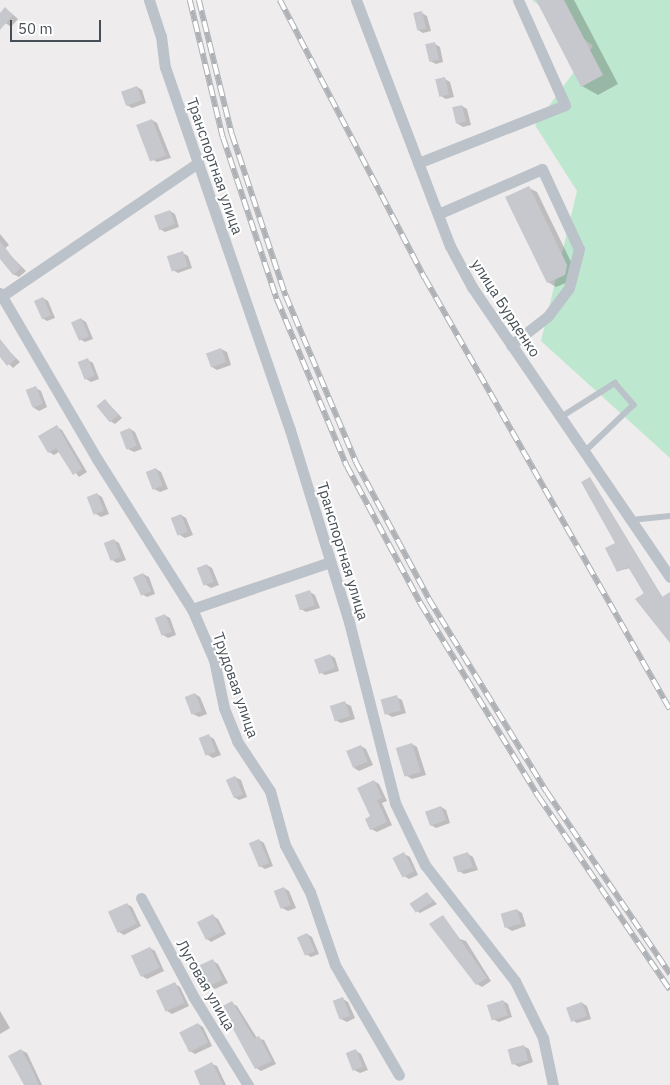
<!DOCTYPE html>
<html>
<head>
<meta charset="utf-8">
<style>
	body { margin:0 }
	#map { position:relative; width:670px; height:1085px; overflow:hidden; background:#eeecec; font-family:"IBM Plex Sans",sans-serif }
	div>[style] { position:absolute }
	.green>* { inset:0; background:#bee7cf }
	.shadow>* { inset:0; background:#0003 }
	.building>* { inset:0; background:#c7c8ce; transform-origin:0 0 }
	.lane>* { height:5.5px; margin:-2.75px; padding:0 2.75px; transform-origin:2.75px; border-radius:2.75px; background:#bbc2c9 }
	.street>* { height:11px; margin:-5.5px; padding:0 5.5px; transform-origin:5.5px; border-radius:5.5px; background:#bbc2c9 }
	.rail>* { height:5.5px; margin-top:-2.75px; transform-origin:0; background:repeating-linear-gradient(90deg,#fff 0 11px,#aeb1b5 0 22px); box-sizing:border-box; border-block:1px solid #aeb1b5 }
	span { translate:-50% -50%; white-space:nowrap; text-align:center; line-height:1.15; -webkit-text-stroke:4px #fff; paint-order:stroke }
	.street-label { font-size:15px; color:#464e56 }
	.scale { position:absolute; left:10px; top:20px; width:91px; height:22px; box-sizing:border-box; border:2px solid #464e56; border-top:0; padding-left:6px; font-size:15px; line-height:18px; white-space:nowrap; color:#464e56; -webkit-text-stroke:4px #fff; paint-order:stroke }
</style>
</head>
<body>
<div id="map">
	<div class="green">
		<i style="clip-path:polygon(532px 0,670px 0,670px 458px,541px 341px,577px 191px,535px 125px,593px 46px)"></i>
	</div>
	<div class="shadow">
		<i style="clip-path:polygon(537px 0,574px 0,618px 84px,598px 95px,582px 86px)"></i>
		<i style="clip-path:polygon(10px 12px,18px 19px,11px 27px,0 19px,0 14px)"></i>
		<i style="clip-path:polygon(422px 13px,427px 16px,431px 31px,423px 33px,418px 30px)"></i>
		<i style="clip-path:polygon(435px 44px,440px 47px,443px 62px,436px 64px,430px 61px)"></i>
		<i style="clip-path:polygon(445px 79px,450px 82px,454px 97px,446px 99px,441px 96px)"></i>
		<i style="clip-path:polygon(137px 87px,142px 90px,146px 103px,132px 108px,127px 105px)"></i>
		<i style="clip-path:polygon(462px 106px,467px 109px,471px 125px,463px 127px,458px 124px)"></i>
		<i style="clip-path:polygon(152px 120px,157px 123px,171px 158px,157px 162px,152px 159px)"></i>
		<i style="clip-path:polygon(529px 188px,537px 192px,575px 270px,573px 280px,556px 287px,548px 282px)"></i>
		<i style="clip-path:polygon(170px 211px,175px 214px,179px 227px,165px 232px,160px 229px)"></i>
		<i style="clip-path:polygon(0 234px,9px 245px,2px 251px,0 250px)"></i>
		<i style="clip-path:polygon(183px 253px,188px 256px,192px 268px,178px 273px,173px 270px)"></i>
		<i style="clip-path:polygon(9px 254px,26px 271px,19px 277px,13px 274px)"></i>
		<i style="clip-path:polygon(43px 298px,48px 301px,55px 318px,47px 321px,42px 318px)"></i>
		<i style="clip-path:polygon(81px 319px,86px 322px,93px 339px,85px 342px,80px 339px)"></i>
		<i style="clip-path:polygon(3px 345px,20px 362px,13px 368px,0 355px)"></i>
		<i style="clip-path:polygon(221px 349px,227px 352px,231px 365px,217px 370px,212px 367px)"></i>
		<i style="clip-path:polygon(88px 360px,93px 363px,99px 379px,91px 382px,86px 379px)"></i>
		<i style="clip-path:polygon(36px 388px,41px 391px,47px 407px,39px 411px,34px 408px)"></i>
		<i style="clip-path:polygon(105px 400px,122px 418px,115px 424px,110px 421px)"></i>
		<i style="clip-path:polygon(57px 427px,62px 430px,87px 472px,79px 477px,59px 452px,54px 455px,49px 452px)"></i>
		<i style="clip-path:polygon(130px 429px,135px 432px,142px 449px,134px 452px,128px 449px)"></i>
		<i style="clip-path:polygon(156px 469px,161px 472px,168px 489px,160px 492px,154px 489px)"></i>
		<i style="clip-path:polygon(590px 478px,663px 598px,670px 594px,670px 641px,630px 568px,618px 571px,616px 543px)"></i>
		<i style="clip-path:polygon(97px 494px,102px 497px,109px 514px,101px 517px,96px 514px)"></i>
		<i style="clip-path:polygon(181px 515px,186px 518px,193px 535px,185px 538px,180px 535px)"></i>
		<i style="clip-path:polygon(114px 540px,119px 543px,126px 560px,117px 563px,112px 560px)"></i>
		<i style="clip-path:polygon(207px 565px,212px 568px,219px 585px,211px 588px,206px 585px)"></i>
		<i style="clip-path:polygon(143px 574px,149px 577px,155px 594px,147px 597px,142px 594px)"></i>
		<i style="clip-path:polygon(310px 592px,315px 595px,320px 608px,306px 612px,301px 609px)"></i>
		<i style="clip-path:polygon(164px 615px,170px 618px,176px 635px,168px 638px,163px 635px)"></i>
		<i style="clip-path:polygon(330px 655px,335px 658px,339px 671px,325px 675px,320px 672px)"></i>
		<i style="clip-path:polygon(195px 694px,200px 697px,207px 714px,199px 717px,193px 714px)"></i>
		<i style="clip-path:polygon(396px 697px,402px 700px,406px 713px,392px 717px,387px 714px)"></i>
		<i style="clip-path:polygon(345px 703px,351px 706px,355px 719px,341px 723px,335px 720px)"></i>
		<i style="clip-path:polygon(209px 736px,214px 739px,221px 755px,213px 758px,208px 755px)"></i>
		<i style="clip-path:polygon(412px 744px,417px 747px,426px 775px,412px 779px,407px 776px)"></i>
		<i style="clip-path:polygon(361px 746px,366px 749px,373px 765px,359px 771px,354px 768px)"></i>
		<i style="clip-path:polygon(235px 777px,241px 780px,247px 797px,239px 800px,234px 797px)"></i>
		<i style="clip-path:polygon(374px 781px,379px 784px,387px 801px,382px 803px,392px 825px,377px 832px,371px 829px)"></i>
		<i style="clip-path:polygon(441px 807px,446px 810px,450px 823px,436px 828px,431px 825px,427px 812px)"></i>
		<i style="clip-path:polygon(259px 840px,264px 843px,273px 866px,265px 869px,260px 866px)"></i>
		<i style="clip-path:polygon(404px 854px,410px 857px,418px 875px,409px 879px,404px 876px)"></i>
		<i style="clip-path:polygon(468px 854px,473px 857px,478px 870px,464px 874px,459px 871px)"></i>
		<i style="clip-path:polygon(284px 888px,289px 891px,296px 908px,288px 911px,282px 908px)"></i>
		<i style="clip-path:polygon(427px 893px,437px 904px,420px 913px,415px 910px)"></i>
		<i style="clip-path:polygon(127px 904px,132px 907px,141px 926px,124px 935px,119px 932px)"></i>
		<i style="clip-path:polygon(517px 910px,522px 913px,526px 926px,512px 931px,507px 928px)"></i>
		<i style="clip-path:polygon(213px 916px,218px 919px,226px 934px,211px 942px,206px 938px)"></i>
		<i style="clip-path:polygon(443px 917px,460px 939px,466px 941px,491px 981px,482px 987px,477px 984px)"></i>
		<i style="clip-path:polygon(307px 934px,312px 937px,319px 954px,311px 957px,306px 954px)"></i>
		<i style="clip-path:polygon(150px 948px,155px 951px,164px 971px,147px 979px,142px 976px)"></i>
		<i style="clip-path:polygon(213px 961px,218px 964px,228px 983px,215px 989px,209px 986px,200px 967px)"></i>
		<i style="clip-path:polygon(175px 984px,180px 987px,189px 1006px,172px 1014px,167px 1011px)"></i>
		<i style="clip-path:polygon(343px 999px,348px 1002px,355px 1018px,347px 1022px,341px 1019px)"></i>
		<i style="clip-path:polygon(503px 1001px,508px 1004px,512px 1017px,499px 1022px,493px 1019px)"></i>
		<i style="clip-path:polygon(232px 1003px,237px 1006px,257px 1038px,264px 1040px,276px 1064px,261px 1071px,256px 1068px)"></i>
		<i style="clip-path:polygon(582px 1003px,587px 1006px,591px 1019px,577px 1023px,572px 1020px)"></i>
		<i style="clip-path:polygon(0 1011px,10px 1028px,0 1034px)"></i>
		<i style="clip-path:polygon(198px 1024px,203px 1027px,212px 1046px,195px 1054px,190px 1051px)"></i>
		<i style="clip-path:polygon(523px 1046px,529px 1049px,533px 1062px,519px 1067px,514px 1064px)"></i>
		<i style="clip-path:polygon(21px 1050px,27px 1053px,42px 1085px,24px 1085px)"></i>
		<i style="clip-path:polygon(356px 1051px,361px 1054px,368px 1070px,360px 1073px,354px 1070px,348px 1054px)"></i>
		<i style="clip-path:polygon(212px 1064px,217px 1066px,226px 1085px,201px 1085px)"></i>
	</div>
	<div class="building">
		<i style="clip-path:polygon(536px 0,564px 0,603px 75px,581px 87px)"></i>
		<i style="clip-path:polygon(5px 7px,13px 15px,0 30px,0 13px)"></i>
		<i style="left:422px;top:11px;width:18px;height:9px;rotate:77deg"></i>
		<i style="left:435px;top:42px;width:18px;height:10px;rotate:77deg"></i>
		<i style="left:445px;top:77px;width:18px;height:10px;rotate:77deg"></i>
		<i style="left:137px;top:86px;width:15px;height:17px;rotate:70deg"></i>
		<i style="left:462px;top:105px;width:17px;height:10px;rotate:77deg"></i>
		<i style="left:152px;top:119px;width:39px;height:17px;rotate:69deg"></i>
		<i style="clip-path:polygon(529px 186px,567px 265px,565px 275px,547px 283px,505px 197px)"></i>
		<i style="left:170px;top:210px;width:15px;height:17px;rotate:70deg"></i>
		<i style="clip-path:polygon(0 241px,21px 268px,13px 275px,0 259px)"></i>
		<i style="left:183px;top:251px;width:16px;height:17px;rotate:72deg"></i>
		<i style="left:43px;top:297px;width:20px;height:10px;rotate:66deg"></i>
		<i style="left:81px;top:318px;width:20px;height:11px;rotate:66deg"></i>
		<i style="clip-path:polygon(0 339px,16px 359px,7px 366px,0 357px)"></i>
		<i style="left:221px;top:348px;width:15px;height:16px;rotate:70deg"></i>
		<i style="left:88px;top:358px;width:19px;height:11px;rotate:69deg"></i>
		<i style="left:36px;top:386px;width:19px;height:11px;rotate:69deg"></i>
		<i style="left:105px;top:399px;width:21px;height:11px;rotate:51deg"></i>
		<i style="clip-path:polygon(57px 425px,82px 469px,73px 475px,56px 448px,48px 453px,38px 436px)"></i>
		<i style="left:130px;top:428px;width:19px;height:11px;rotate:69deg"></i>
		<i style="left:156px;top:468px;width:19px;height:11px;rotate:69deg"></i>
		<i style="clip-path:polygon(590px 477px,662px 597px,670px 592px,670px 643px,635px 599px,644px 593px,628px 567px,617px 572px,605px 548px,615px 543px,581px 482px)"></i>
		<i style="left:97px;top:493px;width:19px;height:11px;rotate:69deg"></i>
		<i style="left:181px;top:514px;width:19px;height:11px;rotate:69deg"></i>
		<i style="left:114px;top:539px;width:19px;height:11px;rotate:69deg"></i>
		<i style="left:207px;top:564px;width:19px;height:11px;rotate:69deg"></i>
		<i style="left:143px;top:573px;width:20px;height:11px;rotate:66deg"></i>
		<i style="left:310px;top:590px;width:16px;height:16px;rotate:72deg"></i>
		<i style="left:165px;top:614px;width:19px;height:11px;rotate:69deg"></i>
		<i style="left:330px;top:654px;width:15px;height:17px;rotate:70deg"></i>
		<i style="left:195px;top:693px;width:19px;height:11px;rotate:69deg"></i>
		<i style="left:397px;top:695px;width:16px;height:17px;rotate:75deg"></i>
		<i style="left:345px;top:701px;width:16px;height:16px;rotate:72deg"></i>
		<i style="left:209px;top:734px;width:19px;height:11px;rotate:69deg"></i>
		<i style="left:412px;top:743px;width:30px;height:17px;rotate:73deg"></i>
		<i style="left:361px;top:745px;width:18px;height:16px;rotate:68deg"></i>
		<i style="left:235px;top:776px;width:20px;height:10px;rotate:66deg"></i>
		<i style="clip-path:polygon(374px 780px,382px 798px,377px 800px,387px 822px,370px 830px,365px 819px,370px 816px,357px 788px)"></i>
		<i style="left:441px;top:806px;width:15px;height:17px;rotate:70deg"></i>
		<i style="left:259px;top:839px;width:26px;height:11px;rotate:67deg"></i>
		<i style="left:404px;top:852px;width:22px;height:13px;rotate:63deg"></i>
		<i style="left:468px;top:852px;width:16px;height:16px;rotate:72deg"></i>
		<i style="left:284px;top:887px;width:19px;height:11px;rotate:69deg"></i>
		<i style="left:427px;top:892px;width:11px;height:21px;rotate:56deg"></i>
		<i style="left:127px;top:903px;width:23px;height:21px;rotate:65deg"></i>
		<i style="left:517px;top:909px;width:15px;height:17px;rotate:74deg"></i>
		<i style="left:213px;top:914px;width:20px;height:18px;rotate:63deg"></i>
		<i style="clip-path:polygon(443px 915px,487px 978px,476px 985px,429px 924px)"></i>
		<i style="left:307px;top:933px;width:20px;height:11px;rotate:66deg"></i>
		<i style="left:150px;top:947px;width:23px;height:21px;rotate:65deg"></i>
		<i style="left:213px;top:959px;width:23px;height:17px;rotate:65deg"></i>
		<i style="left:175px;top:982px;width:23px;height:21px;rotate:65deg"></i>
		<i style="left:343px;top:997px;width:20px;height:11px;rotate:70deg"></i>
		<i style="left:503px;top:1000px;width:16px;height:17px;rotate:72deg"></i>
		<i style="clip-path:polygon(232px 1001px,254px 1038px,259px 1036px,272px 1061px,255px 1069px,221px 1007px)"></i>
		<i style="left:582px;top:1002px;width:15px;height:17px;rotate:70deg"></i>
		<i style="left:198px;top:1023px;width:22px;height:21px;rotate:63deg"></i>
		<i style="left:524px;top:1045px;width:16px;height:17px;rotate:75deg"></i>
		<i style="clip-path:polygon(21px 1049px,31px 1067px,39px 1085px,24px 1085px,8px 1056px)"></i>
		<i style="left:356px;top:1049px;width:19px;height:11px;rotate:69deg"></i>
		<i style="clip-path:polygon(212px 1062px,223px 1085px,200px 1085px,194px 1071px)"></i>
	</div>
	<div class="lane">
		<i style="left:561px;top:417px;width:64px;rotate:-32.2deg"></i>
		<i style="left:615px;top:383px;width:29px;rotate:49deg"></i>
		<i style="left:634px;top:405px;width:68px;rotate:136.2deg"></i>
		<i style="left:631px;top:520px;width:39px;rotate:-6deg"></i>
	</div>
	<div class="street">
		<i style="left:149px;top:0;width:38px;rotate:72deg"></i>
		<i style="left:161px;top:36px;width:31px;rotate:83deg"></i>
		<i style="left:165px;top:67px;width:384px;rotate:71deg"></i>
		<i style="left:290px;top:430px;width:201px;rotate:72.9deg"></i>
		<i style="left:349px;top:622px;width:187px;rotate:75.7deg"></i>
		<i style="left:395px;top:803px;width:69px;rotate:64.2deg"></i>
		<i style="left:425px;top:865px;width:147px;rotate:52.2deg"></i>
		<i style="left:515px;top:981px;width:64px;rotate:63.8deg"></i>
		<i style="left:543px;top:1038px;width:48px;rotate:78deg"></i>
		<i style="left:356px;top:0;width:263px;rotate:69.1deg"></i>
		<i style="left:450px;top:246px;width:47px;rotate:61.8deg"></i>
		<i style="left:472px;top:287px;width:351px;rotate:55.7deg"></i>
		<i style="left:418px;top:163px;width:158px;rotate:-21.5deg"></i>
		<i style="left:565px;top:105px;width:115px;rotate:-114.1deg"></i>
		<i style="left:438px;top:214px;width:113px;rotate:-23.4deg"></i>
		<i style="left:542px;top:169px;width:88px;rotate:65.2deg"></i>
		<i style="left:579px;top:249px;width:40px;rotate:104.4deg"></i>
		<i style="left:569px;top:288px;width:35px;rotate:127deg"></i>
		<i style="left:548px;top:316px;width:47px;rotate:141.9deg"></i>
		<i style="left:0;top:293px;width:192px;rotate:59.7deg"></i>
		<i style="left:97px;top:459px;width:178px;rotate:57.7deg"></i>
		<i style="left:192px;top:609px;width:56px;rotate:66.7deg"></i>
		<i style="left:214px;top:660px;width:49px;rotate:78.2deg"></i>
		<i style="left:224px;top:708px;width:35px;rotate:68deg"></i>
		<i style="left:237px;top:741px;width:60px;rotate:56.6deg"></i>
		<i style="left:270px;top:791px;width:56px;rotate:74.5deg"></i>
		<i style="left:285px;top:845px;width:53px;rotate:62deg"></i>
		<i style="left:310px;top:892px;width:77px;rotate:71.1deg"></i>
		<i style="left:335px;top:965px;width:127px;rotate:59.8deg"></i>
		<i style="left:2px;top:296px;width:237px;rotate:-34.2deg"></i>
		<i style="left:192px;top:609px;width:146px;rotate:-18.8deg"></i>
		<i style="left:141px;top:898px;width:111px;rotate:62deg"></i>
		<i style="left:193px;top:996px;width:105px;rotate:58.3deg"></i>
	</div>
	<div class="rail">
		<i style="left:190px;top:0;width:141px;rotate:76.5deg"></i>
		<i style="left:223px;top:137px;width:171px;rotate:71.6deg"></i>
		<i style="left:277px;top:299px;width:181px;rotate:67.3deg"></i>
		<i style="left:347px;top:466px;width:157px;rotate:61.8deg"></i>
		<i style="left:421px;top:604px;width:226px;rotate:58.6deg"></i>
		<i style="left:539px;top:797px;width:233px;rotate:55.8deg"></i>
		<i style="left:199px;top:0;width:138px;rotate:76.2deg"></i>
		<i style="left:232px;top:134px;width:171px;rotate:71.6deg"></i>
		<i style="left:286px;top:296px;width:180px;rotate:67.1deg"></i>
		<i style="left:356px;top:462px;width:155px;rotate:61.9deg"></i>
		<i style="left:429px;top:599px;width:226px;rotate:58.6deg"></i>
		<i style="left:547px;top:792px;width:220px;rotate:55.9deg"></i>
		<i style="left:280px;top:0;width:314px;rotate:62.5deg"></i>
		<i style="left:425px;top:278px;width:496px;rotate:60.4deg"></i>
	</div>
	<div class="street-label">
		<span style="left:215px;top:166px;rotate:71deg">Транспортная улица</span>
		<span style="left:506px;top:308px;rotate:57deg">улица Бурденко</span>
		<span style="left:343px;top:551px;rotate:73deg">Транспортная улица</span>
		<span style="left:236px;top:685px;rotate:71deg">Трудовая улица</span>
		<span style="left:206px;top:985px;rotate:60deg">Луговая улица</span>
	</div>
	<div class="scale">50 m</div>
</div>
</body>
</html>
